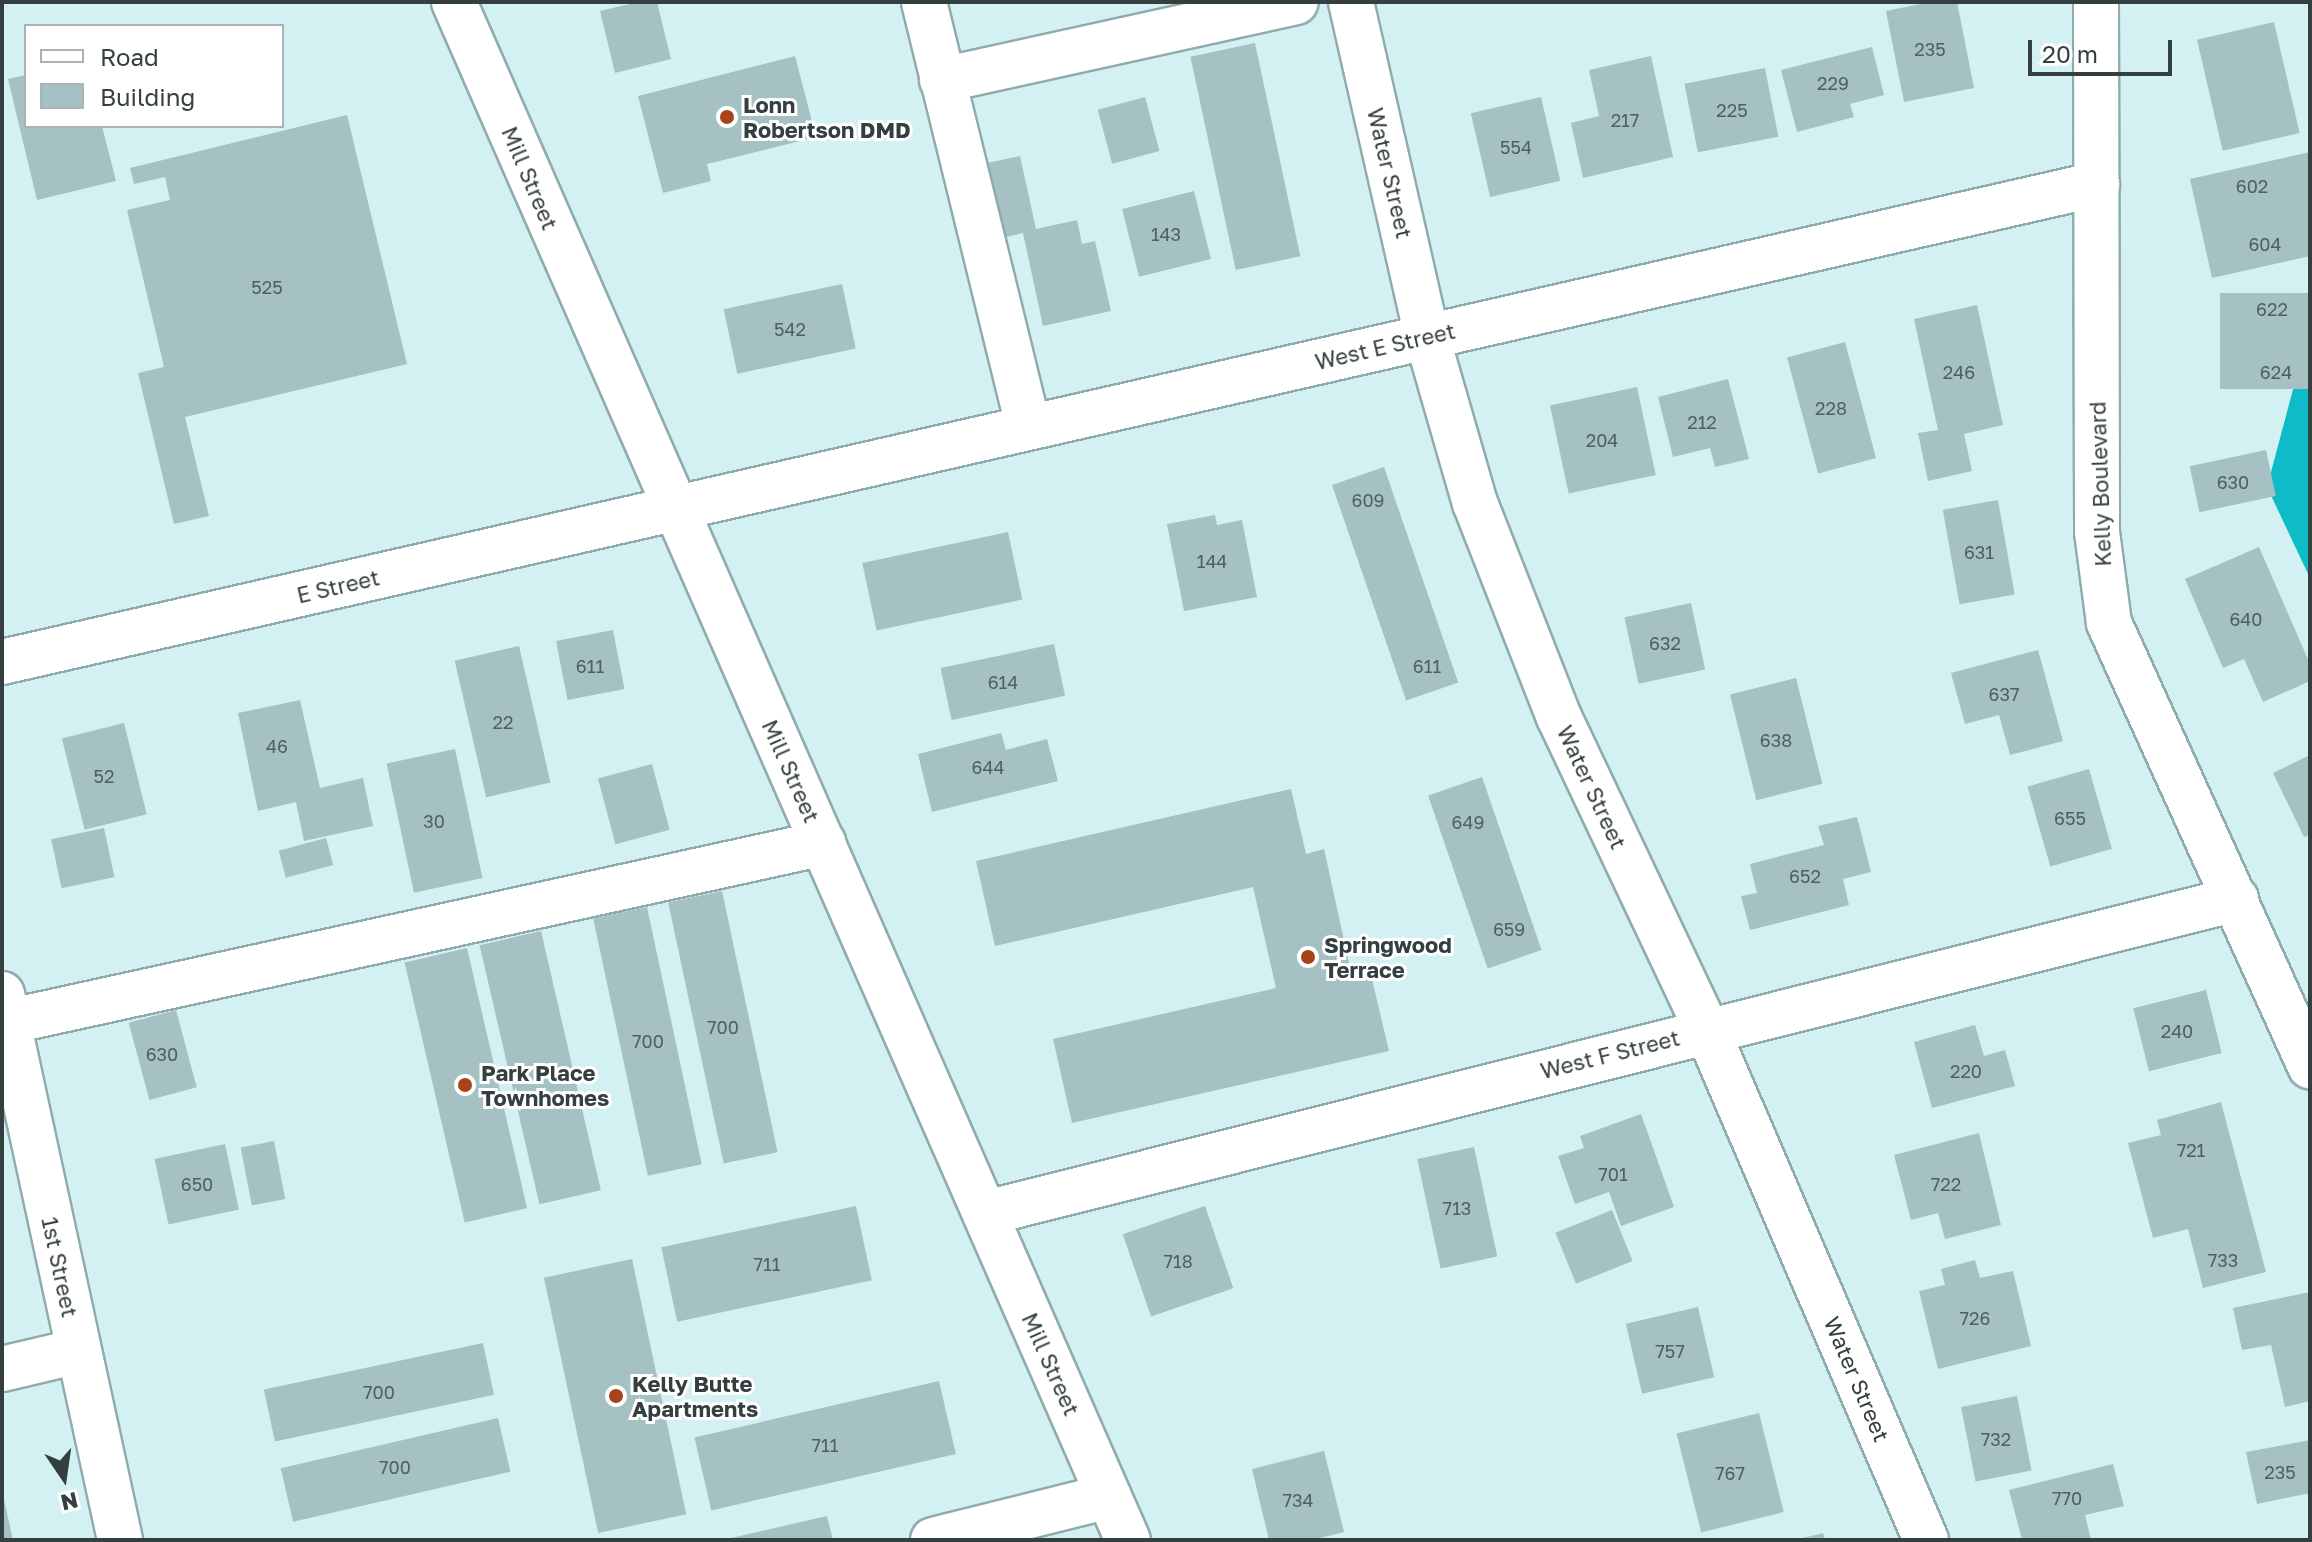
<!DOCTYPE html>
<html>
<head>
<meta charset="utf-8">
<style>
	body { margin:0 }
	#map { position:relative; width:2312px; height:1542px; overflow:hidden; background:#d3f0f3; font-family:"Golos Text",sans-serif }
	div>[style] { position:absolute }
	.forest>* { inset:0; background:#0ebcc7 }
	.building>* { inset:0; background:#a5c1c3; transform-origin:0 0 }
	.roads { filter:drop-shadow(2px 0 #90abad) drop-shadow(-2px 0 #90abad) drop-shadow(0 2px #90abad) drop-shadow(0 -2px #90abad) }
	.minor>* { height:44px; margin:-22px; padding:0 22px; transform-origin:22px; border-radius:22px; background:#fff }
	.dots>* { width:22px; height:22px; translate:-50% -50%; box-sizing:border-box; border:4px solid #fff; border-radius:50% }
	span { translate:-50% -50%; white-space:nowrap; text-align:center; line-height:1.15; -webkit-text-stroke:6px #fff; paint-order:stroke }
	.number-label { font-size:18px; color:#506061 }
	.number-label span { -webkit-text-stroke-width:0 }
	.poi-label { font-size:22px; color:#343f40; font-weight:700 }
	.left { translate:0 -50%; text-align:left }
	.street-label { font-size:22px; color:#343f40 }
	.frame { position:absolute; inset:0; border:4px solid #343f40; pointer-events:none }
	.legend { position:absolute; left:24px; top:24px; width:260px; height:104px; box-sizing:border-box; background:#fff; border:2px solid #aeb2b3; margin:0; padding:10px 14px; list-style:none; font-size:24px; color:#343f40 }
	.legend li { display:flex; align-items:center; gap:16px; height:40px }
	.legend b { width:40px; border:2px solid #aeb2b3 }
	.north { position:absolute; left:24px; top:1438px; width:80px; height:80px; -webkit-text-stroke:6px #fff; paint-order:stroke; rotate:167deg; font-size:22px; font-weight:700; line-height:32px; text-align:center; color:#343f40 }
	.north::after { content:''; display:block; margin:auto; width:28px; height:36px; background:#343f40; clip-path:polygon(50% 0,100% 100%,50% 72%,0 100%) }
	.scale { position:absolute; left:2028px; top:40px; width:144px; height:36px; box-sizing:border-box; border:4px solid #343f40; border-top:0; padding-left:10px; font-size:24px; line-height:28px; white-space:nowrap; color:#343f40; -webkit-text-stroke:6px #fff; paint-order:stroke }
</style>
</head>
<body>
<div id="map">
	<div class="forest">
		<i style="clip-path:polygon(2310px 326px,2310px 578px,2267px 487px)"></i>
	</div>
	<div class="building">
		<i style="clip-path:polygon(638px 2px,657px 2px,671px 59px,615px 73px,600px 11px)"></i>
		<i style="clip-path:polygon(1930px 2px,1957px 2px,1974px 88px,1904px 102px,1886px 11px)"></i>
		<i style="left:2274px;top:22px;width:114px;height:79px;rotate:77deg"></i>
		<i style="left:1255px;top:43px;width:218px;height:66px;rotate:78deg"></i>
		<i style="clip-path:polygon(1872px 47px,1884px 95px,1850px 104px,1854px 117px,1797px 132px,1781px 70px)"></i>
		<i style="clip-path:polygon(795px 56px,816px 137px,707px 164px,711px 181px,663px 193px,638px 96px)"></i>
		<i style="clip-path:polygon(1651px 56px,1673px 157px,1583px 178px,1571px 123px,1599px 116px,1589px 70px)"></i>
		<i style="left:1765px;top:68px;width:70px;height:82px;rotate:79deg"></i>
		<i style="clip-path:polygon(26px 75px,26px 126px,102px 126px,116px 181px,37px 200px,8px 79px)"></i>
		<i style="left:1145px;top:97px;width:56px;height:49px;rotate:75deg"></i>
		<i style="left:1541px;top:97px;width:86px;height:72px;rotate:77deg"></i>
		<i style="clip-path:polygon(347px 115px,407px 364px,185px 417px,209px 516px,174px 524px,138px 373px,164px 367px,127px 210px,170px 200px,165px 177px,134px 184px,130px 168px)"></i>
		<i style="clip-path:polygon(2310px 152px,2310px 256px,2212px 278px,2190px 179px)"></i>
		<i style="clip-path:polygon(1020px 156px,1036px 229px,1077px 220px,1082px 244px,1095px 241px,1111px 311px,1043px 326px,1023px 233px,998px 239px,982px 164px)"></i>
		<i style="left:1194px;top:191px;width:70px;height:74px;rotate:76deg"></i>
		<i style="left:842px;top:284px;width:66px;height:121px;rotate:78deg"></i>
		<i style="left:2310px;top:293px;width:96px;height:90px;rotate:90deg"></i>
		<i style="clip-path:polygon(1977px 305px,2003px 425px,1964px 434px,1972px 471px,1928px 481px,1918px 433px,1938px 430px,1914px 319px)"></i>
		<i style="left:1845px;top:342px;width:120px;height:60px;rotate:75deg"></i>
		<i style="clip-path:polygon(1728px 379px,1749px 459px,1715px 467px,1710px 448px,1673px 457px,1658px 397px)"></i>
		<i style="left:1637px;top:387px;width:90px;height:89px;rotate:78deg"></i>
		<i style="left:2266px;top:450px;width:47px;height:78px;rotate:78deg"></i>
		<i style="left:1384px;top:467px;width:228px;height:55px;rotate:71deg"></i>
		<i style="left:1998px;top:500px;width:96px;height:56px;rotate:80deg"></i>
		<i style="clip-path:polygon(1215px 515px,1217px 525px,1242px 520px,1257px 597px,1184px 611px,1167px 524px)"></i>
		<i style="left:1008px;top:532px;width:69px;height:149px;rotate:78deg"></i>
		<i style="clip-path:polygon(2259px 547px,2310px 664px,2310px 681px,2263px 702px,2244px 659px,2223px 668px,2185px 579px)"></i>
		<i style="left:1691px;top:603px;width:68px;height:68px;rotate:78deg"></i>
		<i style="left:613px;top:630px;width:60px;height:58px;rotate:79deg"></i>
		<i style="left:1054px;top:644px;width:53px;height:116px;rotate:78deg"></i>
		<i style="left:519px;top:646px;width:140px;height:66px;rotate:77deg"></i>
		<i style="clip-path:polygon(2038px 650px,2063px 741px,2010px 755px,1999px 715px,1965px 724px,1951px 673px)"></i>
		<i style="left:1796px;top:678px;width:109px;height:68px;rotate:76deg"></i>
		<i style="clip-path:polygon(300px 700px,320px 788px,363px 778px,373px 826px,304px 841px,296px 802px,258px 811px,238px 713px)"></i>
		<i style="left:124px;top:723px;width:94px;height:64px;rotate:76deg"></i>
		<i style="clip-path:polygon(1001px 733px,1006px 750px,1047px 739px,1058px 781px,932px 812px,918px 754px)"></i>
		<i style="left:455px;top:749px;width:132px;height:70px;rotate:78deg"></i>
		<i style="clip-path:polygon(2310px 755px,2310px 835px,2304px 837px,2273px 773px)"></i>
		<i style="left:652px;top:764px;width:68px;height:56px;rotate:75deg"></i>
		<i style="left:2089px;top:769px;width:83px;height:64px;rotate:74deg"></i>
		<i style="left:1482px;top:777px;width:183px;height:57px;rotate:71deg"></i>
		<i style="clip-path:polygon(1291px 789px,1306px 854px,1324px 849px,1351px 972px,1369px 967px,1389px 1051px,1072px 1123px,1053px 1039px,1276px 988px,1253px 887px,995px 946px,976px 861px)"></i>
		<i style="clip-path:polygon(1857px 817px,1871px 872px,1843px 879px,1849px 905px,1750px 930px,1741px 896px,1757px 893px,1750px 864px,1824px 845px,1818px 826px)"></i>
		<i style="left:104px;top:828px;width:50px;height:54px;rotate:78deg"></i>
		<i style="left:326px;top:838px;width:28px;height:49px;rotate:75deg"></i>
		<i style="left:722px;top:891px;width:267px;height:55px;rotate:78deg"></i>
		<i style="left:647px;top:907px;width:263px;height:55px;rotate:78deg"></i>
		<i style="left:541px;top:931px;width:266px;height:63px;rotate:77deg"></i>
		<i style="left:467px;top:948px;width:267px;height:64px;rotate:77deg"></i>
		<i style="left:2206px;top:990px;width:65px;height:75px;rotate:76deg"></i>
		<i style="left:176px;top:1010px;width:80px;height:49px;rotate:75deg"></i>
		<i style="clip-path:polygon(1975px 1025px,1984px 1056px,2005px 1050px,2015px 1086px,1932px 1108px,1914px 1042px)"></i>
		<i style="clip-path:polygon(2221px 1102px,2266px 1272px,2203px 1288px,2188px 1229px,2153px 1238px,2128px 1143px,2161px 1135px,2157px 1120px)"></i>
		<i style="clip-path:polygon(1641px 1114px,1674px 1207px,1621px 1226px,1609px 1192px,1575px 1204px,1558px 1156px,1584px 1148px,1580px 1136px)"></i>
		<i style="clip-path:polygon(1979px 1133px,2001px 1225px,1945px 1239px,1938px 1213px,1911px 1220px,1894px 1155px)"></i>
		<i style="left:274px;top:1141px;width:59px;height:34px;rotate:79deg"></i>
		<i style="left:225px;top:1144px;width:67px;height:72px;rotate:78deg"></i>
		<i style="left:1474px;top:1147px;width:112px;height:58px;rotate:78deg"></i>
		<i style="left:856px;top:1206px;width:76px;height:199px;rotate:78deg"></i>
		<i style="left:1205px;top:1206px;width:87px;height:87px;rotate:71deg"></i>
		<i style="left:1612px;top:1210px;width:55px;height:61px;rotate:68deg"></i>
		<i style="left:632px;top:1259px;width:261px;height:90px;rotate:78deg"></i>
		<i style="clip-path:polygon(1975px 1260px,1980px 1278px,2013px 1271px,2031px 1346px,1938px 1369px,1919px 1291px,1945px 1285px,1941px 1269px)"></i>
		<i style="clip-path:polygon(2310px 1292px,2310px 1401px,2285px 1407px,2271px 1345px,2242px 1350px,2233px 1308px)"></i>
		<i style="left:1698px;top:1307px;width:72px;height:74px;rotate:77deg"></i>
		<i style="left:483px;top:1343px;width:53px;height:224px;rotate:78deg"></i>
		<i style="left:939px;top:1381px;width:75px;height:251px;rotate:77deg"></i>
		<i style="left:2017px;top:1396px;width:76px;height:57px;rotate:79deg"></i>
		<i style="left:1759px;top:1413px;width:102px;height:85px;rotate:76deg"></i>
		<i style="left:498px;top:1418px;width:55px;height:223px;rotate:77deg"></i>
		<i style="clip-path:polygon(2310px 1440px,2310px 1493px,2257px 1504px,2246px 1452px)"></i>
		<i style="clip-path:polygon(1324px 1451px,1344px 1532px,1312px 1540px,1269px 1540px,1252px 1469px)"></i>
		<i style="clip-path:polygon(2113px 1464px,2124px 1506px,2085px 1515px,2091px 1540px,2022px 1540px,2009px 1490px)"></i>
		<i style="clip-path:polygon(3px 1495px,13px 1540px,2px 1540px)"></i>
		<i style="clip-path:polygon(827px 1516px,833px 1540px,727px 1540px,727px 1539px)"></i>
		<i style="clip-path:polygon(1823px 1533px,1825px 1540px,1799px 1540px,1799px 1539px)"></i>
	</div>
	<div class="roads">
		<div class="minor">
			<i style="left:454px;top:2px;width:1679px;rotate:66.34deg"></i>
			<i style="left:924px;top:2px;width:438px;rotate:76.2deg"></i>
			<i style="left:1351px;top:2px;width:344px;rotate:77.2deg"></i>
			<i style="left:1427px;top:337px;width:173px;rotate:73.9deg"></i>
			<i style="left:1475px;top:503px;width:230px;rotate:68.6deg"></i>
			<i style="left:1559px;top:717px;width:346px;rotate:64.7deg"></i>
			<i style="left:1707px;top:1030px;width:555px;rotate:66.76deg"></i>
			<i style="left:2096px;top:2px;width:530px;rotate:89.89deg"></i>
			<i style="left:2097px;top:532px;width:92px;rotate:82.5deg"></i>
			<i style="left:2109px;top:623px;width:487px;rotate:65.6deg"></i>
			<i style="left:942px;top:80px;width:362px;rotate:-12.4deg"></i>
			<i style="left:2px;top:662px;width:2149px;rotate:-12.85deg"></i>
			<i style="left:2px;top:994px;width:559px;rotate:77.8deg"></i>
			<i style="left:2px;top:1023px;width:841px;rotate:-12.35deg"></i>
			<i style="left:986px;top:1213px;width:1289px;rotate:-14.1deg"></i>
			<i style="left:2px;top:1369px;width:78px;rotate:-13.3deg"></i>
			<i style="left:933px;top:1540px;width:181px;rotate:-14deg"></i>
		</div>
	</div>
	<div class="dots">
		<i style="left:727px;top:117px;background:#a84219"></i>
		<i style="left:1308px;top:957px;background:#a84219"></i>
		<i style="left:465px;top:1085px;background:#a84219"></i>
		<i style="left:616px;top:1396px;background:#a84219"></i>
	</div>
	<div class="number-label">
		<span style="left:1930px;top:49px">235</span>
		<span style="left:1833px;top:83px">229</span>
		<span style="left:1732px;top:110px">225</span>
		<span style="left:1625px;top:120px">217</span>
		<span style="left:1516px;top:147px">554</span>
		<span style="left:2252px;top:186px">602</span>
		<span style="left:1166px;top:234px">143</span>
		<span style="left:2265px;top:244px">604</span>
		<span style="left:267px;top:287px">525</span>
		<span style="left:2272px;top:309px">622</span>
		<span style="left:790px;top:329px">542</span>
		<span style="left:1959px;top:372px">246</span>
		<span style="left:2276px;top:372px">624</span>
		<span style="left:1831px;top:408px">228</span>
		<span style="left:1702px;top:422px">212</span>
		<span style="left:1602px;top:440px">204</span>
		<span style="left:2233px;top:482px">630</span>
		<span style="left:1368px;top:500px">609</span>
		<span style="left:1979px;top:552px">631</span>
		<span style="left:1212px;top:561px">144</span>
		<span style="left:2246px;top:619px">640</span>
		<span style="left:1665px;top:643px">632</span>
		<span style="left:590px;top:666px">611</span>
		<span style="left:1427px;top:666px">611</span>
		<span style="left:1003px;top:682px">614</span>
		<span style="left:2004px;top:694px">637</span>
		<span style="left:503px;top:722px">22</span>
		<span style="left:1776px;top:740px">638</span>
		<span style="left:277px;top:746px">46</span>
		<span style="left:988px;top:767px">644</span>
		<span style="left:104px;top:776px">52</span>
		<span style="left:2070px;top:818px">655</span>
		<span style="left:434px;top:821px">30</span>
		<span style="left:1468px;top:822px">649</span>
		<span style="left:1805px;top:876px">652</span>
		<span style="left:1509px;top:929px">659</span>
		<span style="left:723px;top:1027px">700</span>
		<span style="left:2177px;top:1031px">240</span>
		<span style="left:648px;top:1041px">700</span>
		<span style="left:162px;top:1054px">630</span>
		<span style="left:1966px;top:1071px">220</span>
		<span style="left:2191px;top:1150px">721</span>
		<span style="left:1613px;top:1174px">701</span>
		<span style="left:197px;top:1184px">650</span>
		<span style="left:1946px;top:1184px">722</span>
		<span style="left:1457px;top:1208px">713</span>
		<span style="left:2223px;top:1260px">733</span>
		<span style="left:1178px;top:1261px">718</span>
		<span style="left:767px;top:1264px">711</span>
		<span style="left:1975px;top:1318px">726</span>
		<span style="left:1670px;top:1351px">757</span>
		<span style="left:379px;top:1392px">700</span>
		<span style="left:1996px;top:1439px">732</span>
		<span style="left:825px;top:1445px">711</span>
		<span style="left:395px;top:1467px">700</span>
		<span style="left:2280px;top:1472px">235</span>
		<span style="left:1730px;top:1473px">767</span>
		<span style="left:2067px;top:1498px">770</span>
		<span style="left:1298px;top:1500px">734</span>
	</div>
	<div class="poi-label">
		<span class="left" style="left:743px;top:117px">Lonn<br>Robertson DMD</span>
		<span class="left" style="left:1324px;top:957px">Springwood<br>Terrace</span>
		<span class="left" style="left:481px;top:1085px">Park Place<br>Townhomes</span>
		<span class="left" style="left:632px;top:1396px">Kelly Butte<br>Apartments</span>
	</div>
	<div class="street-label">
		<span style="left:1390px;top:173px;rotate:77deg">Water Street</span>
		<span style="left:530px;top:178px;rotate:67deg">Mill Street</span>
		<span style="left:1385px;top:346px;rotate:-13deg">West E Street</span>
		<span style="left:2100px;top:484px;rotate:-92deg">Kelly Boulevard</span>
		<span style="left:338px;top:586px;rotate:-13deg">E Street</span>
		<span style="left:791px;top:771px;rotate:66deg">Mill Street</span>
		<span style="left:1592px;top:787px;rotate:65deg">Water Street</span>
		<span style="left:1610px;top:1054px;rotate:-14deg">West F Street</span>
		<span style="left:60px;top:1267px;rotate:78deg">1st Street</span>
		<span style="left:1051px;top:1364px;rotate:66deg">Mill Street</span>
		<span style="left:1857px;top:1379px;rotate:67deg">Water Street</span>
	</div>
	<div class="frame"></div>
	<ul class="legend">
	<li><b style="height:10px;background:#fff"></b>Road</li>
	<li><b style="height:22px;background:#a5c1c3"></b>Building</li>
	</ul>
	<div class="north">N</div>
	<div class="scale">20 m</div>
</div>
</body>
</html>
